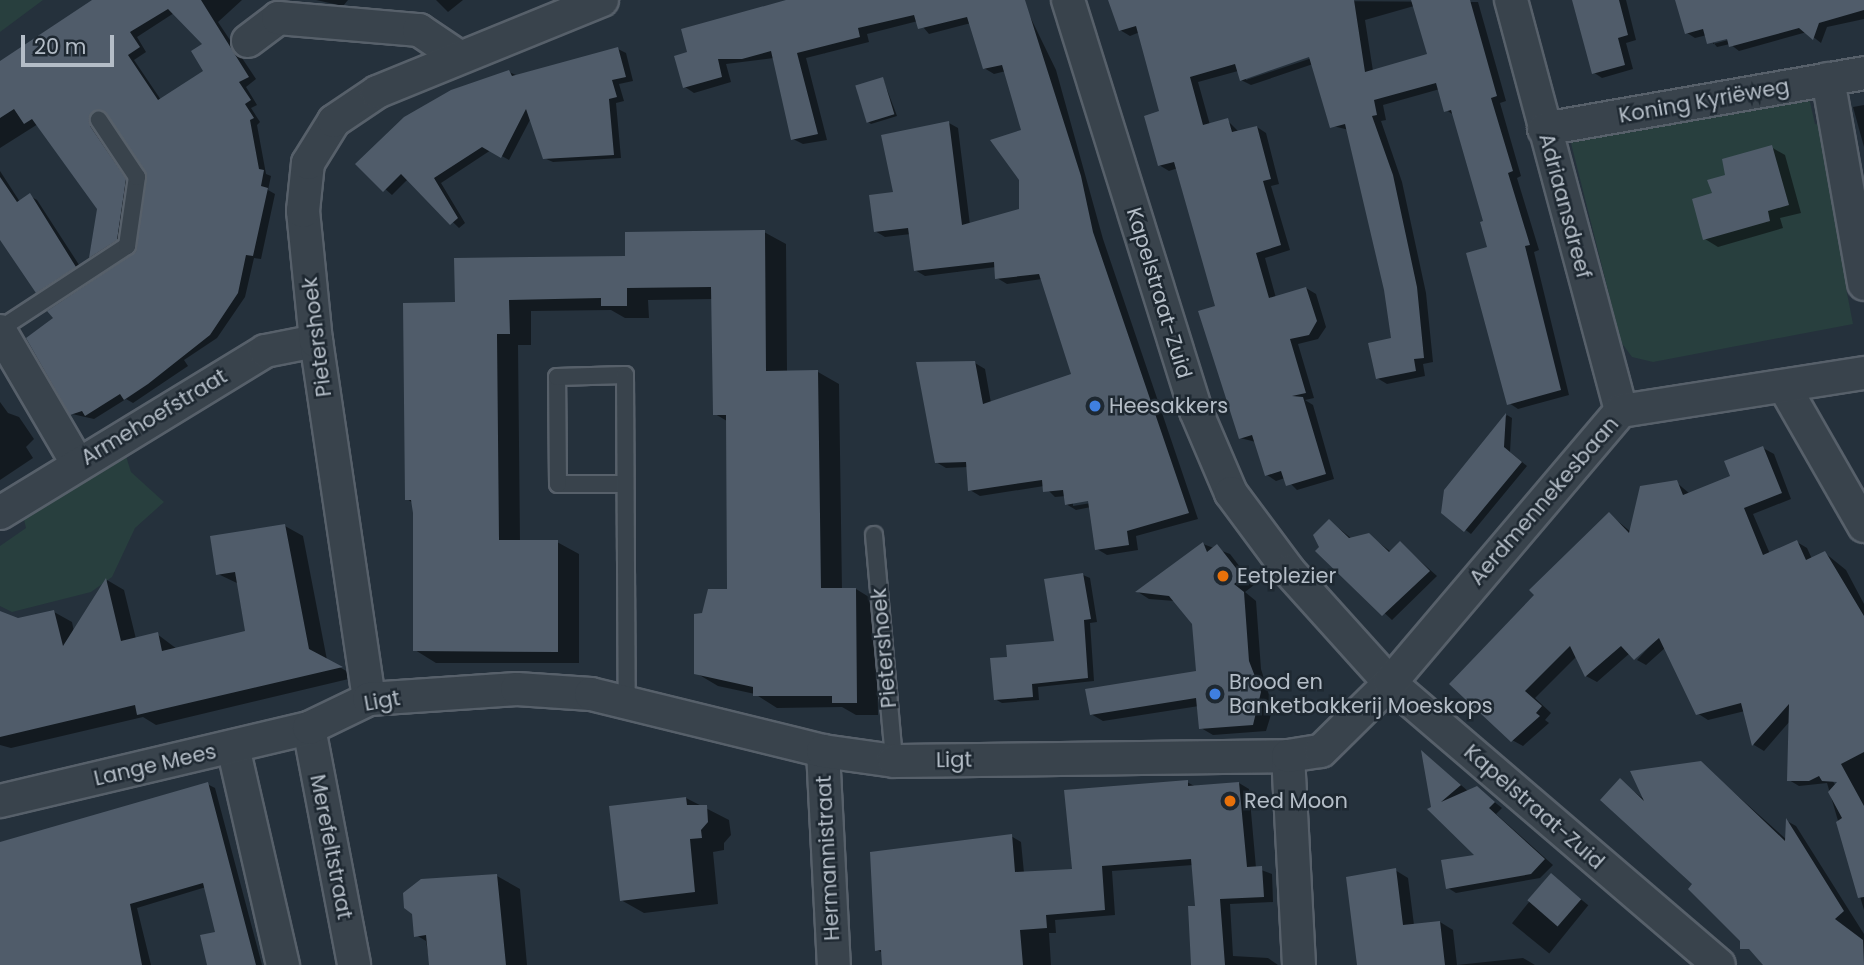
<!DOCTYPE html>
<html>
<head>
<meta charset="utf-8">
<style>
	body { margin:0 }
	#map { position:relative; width:1864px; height:965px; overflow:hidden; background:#25313c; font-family:Poppins,sans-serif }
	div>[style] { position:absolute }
	.green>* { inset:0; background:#283f3e }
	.shadow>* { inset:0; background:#0007; transform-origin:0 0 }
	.building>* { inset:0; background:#505c6a; transform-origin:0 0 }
	.roads { filter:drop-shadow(2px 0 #57606a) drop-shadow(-2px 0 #57606a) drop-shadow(0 2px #57606a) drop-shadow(0 -2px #57606a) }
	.lane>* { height:16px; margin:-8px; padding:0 8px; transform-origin:8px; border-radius:8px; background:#39434c }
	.street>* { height:32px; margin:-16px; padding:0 16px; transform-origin:16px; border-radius:16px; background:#39434c }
	.dots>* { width:19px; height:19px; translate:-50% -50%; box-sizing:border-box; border:4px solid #1e2831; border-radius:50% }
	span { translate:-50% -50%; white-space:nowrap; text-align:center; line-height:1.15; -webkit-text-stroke:5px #1e2831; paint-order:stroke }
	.street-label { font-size:21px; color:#b4bdc7 }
	.poi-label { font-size:21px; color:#b4bdc7 }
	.left { translate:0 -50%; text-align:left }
	.scale { position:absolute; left:21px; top:35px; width:93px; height:32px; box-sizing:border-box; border:4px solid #b4bdc7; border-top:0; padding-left:9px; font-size:21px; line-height:24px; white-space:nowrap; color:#b4bdc7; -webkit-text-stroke:5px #1e2831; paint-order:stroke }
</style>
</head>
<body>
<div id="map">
	<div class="green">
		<i style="clip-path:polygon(0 0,43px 0,0 32px)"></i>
		<i style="clip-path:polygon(1809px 98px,1815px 124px,1828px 127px,1855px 273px,1846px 288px,1853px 324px,1653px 362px,1632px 357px,1621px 342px,1570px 139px)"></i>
		<i style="clip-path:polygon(125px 453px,131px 472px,164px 502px,135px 528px,112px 577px,91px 592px,12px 612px,0 606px,0 546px,26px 528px,20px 502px)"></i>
	</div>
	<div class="shadow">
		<i style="clip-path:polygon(evenodd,96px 0,242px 0,218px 22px,256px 79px,246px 87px,257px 105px,251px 108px,260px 122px,257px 125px,266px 174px,271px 176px,268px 190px,275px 194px,261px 259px,254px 258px,245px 297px,217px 338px,184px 360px,188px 366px,133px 403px,126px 399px,94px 419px,72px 414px,137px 253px,149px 178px,109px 113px,97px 119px,133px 185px,125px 244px,98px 261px,91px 257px,99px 209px,38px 124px,0 148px,0 63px,96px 0,174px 13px,205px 44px,206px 71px,161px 100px,134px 60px,146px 52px,137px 37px,174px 13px)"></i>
		<i style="clip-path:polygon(316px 0,348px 0,343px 6px)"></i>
		<i style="clip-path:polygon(436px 0,463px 0,448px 12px)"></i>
		<i style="clip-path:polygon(evenodd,792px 0,1022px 0,1056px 70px,1103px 239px,1198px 519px,1136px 536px,1138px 550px,1107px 555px,1097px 549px,1091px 507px,1076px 510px,1066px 504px,1066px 496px,1055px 497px,1044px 486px,980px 496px,970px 490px,968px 467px,946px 468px,936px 462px,975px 363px,985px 369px,991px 403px,1073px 375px,1042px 279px,1007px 284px,997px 278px,996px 267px,925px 276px,915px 270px,911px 234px,885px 237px,875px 231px,895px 194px,949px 123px,958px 128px,970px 225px,1021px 210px,1023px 131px,1006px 71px,994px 74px,984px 68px,971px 23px,929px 34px,918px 21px,867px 34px,869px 42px,806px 58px,827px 140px,803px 144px,793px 139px,774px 58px,726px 64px,731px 82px,694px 93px,685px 87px,689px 53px,792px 0,1096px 498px,1097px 502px,1073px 506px,1073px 502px,1096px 498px)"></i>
		<i style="clip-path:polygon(evenodd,1110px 0,1478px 2px,1506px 101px,1500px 103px,1521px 176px,1517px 178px,1539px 250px,1534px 252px,1569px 395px,1518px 409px,1509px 403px,1485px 222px,1454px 115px,1446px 110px,1440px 89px,1383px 105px,1386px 120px,1381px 121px,1402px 182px,1426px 293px,1433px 362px,1423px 364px,1425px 376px,1387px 384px,1377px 378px,1393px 339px,1386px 290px,1349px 130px,1333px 126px,1313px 64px,1251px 85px,1241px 80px,1238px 71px,1198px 82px,1210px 125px,1227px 120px,1239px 132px,1257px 127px,1266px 133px,1279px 184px,1271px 186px,1290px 250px,1265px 258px,1276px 298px,1306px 288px,1316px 294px,1326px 327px,1318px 339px,1298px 344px,1314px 398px,1305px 400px,1313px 405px,1334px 479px,1297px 490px,1285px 478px,1276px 481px,1267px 475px,1256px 442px,1240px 438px,1217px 307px,1178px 168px,1169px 171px,1159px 165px,1161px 112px,1140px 32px,1130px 36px,1120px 30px,1110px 0,1414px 6px,1429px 55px,1373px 71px,1365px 20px,1414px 6px,1110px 0,1316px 53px,1318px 56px,1246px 80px,1246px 77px,1316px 53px)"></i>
		<i style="clip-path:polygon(1574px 0,1626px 0,1636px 40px,1626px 43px,1633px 69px,1602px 78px,1593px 72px)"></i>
		<i style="clip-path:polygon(evenodd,1677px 0,1864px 0,1864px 19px,1827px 27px,1821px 43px,1807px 32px,1739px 51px,1730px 44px,1717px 47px,1707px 35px,1695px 38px,1687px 33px,1677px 0,1736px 38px,1713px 44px,1713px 40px,1736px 38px)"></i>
		<i style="clip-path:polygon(618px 49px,626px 53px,633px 81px,619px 84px,624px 101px,616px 103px,621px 158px,553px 162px,544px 158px,531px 118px,509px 160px,491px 150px,441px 183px,465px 223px,459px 228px,408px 179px,392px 195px,357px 164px,509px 72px,518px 76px)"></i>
		<i style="clip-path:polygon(883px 79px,897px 116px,871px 124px,867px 121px)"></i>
		<i style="clip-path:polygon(1864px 105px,1864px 147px,1853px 107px)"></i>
		<i style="clip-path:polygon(1771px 147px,1785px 155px,1801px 213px,1780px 218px,1783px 228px,1718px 247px,1705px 239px,1714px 195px,1727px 176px)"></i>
		<i style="clip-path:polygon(0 171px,20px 202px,30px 196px,37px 200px,83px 271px,45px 296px,37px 292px,0 236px)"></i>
		<i style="clip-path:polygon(764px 232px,786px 244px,787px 372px,818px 372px,839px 384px,842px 590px,856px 589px,877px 602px,878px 715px,856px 715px,842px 707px,777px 708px,755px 694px,718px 686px,696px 673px,704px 615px,729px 591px,727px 421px,715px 414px,713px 299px,648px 300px,649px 318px,625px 318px,611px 310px,531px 311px,531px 345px,518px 345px,520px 542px,557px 542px,579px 554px,579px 663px,436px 663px,415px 650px,413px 503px,407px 499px,457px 304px,627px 258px)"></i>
		<i style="clip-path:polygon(0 402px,8px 413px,19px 417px,34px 439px,26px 447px,33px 458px,0 480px)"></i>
		<i style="clip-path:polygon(1507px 415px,1512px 418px,1510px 452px,1527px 466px,1471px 534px,1443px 513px,1445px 491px)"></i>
		<i style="clip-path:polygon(evenodd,1763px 448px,1774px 454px,1791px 499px,1753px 514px,1770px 554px,1797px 542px,1807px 548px,1812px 559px,1825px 553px,1846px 570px,1864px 604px,1864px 910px,1827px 783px,1799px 786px,1789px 780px,1790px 721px,1764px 751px,1754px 745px,1745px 711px,1708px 720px,1697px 713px,1665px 648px,1646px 665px,1637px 660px,1664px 631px,1635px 659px,1630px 653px,1597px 682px,1586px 676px,1577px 656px,1535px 698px,1551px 713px,1545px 720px,1549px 723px,1523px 746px,1512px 740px,1536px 595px,1609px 514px,1631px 532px,1676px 482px,1690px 494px,1732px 477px,1763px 448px,1832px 780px,1841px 780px,1836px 786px,1832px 780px)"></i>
		<i style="clip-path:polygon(1330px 521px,1352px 539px,1369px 535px,1391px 552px,1400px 543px,1437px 576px,1392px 620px,1318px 551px)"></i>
		<i style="clip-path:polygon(285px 526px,303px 536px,327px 660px,357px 677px,156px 725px,143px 717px,11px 748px,0 745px,0 616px,18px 620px,54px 612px,72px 622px,74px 632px,107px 580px,124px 590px,136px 639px,157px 634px,177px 649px,247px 633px,239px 584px,218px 574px)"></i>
		<i style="clip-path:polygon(1203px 544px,1230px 554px,1254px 585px,1245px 592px,1256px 601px,1261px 669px,1273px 708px,1266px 731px,1213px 735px,1201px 728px,1199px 706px,1103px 721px,1091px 714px,1198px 672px,1194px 623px,1175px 601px,1149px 599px,1138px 592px)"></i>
		<i style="clip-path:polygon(1083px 575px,1090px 578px,1097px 622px,1090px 623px,1094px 681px,1038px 687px,1039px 700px,1002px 703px,995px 699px,1009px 658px,1056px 643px)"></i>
		<i style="clip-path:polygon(1424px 753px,1469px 792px,1477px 788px,1502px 808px,1496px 814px,1553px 865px,1540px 878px,1456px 893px,1448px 888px,1478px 856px,1433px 808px)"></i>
		<i style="clip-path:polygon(1701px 763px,1787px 840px,1787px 821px,1796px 826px,1864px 934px,1864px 965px,1774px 965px,1695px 884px,1620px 781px,1645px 800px)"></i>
		<i style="clip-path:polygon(1187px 782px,1196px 787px,1239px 783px,1249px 789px,1256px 868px,1272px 874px,1273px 902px,1230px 904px,1233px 956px,1268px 958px,1278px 965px,1193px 965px,1197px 908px,1193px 865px,1112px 871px,1115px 915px,1055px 920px,1056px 933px,1049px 933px,1051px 965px,884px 965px,883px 953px,877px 950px,1011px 836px,1021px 842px,1024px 873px,1074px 870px)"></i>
		<i style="clip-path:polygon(207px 784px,215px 788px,262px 965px,209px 965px,217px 933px,206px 887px,137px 908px,151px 965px,0 965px,0 844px)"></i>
		<i style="clip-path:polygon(686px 798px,729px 820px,731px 835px,724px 843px,724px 850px,713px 852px,718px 904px,644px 913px,621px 900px)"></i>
		<i style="clip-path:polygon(1395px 870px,1408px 878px,1414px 925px,1440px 922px,1453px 930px,1457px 965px,1523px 958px,1535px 965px,1359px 965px)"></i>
		<i style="left:1551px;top:875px;width:48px;height:62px;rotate:39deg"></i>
		<i style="clip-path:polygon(497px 876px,520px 889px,527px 965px,430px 965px,426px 941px,416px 935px)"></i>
	</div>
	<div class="building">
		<i style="clip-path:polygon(evenodd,92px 0,201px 0,249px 77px,239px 82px,251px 100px,245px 104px,254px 118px,250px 120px,259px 169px,264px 170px,261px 186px,268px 188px,253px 256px,246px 255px,238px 293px,210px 335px,148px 384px,124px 400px,120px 394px,85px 416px,82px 411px,70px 415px,26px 338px,53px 318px,47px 311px,136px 252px,146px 172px,107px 114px,93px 112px,90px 126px,126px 179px,117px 240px,89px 258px,97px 209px,32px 119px,24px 124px,14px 109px,0 118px,0 61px,92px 0,168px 9px,202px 44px,191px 51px,203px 71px,158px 100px,128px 55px,140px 47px,130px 32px,168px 9px)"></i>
		<i style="clip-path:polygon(786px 0,1025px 0,1081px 176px,1093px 232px,1189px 513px,1127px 531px,1129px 545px,1095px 550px,1088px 501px,1065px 505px,1063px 490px,1043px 492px,1042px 480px,968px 491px,966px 462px,935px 463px,916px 362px,975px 361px,983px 404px,1071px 374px,1039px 274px,995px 279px,994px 262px,914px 271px,908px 228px,874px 232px,869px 195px,893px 192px,881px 135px,949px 121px,962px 225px,1019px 209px,1019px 180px,990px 140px,1021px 130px,1002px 65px,983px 69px,967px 17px,918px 29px,914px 15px,858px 28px,860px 37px,797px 53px,818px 134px,791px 140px,771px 51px,742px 59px,718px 59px,722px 77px,683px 88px,674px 56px,687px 52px,681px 29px)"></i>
		<i style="clip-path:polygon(1108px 0,1354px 0,1365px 72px,1427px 54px,1411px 0,1470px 0,1497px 96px,1491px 98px,1513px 171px,1508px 173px,1530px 245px,1525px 246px,1561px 390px,1507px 405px,1466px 253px,1487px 247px,1480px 222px,1483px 221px,1451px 110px,1444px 112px,1436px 83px,1374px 100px,1377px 115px,1372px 116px,1393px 175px,1417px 287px,1424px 358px,1414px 359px,1416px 371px,1376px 379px,1368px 343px,1391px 338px,1384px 290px,1345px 124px,1330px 128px,1309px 57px,1240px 81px,1235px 64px,1190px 77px,1203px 125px,1228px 118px,1232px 132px,1257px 126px,1271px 179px,1263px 181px,1281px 245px,1256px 253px,1269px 298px,1306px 287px,1317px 321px,1309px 335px,1290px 339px,1306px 393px,1292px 396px,1303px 397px,1326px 474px,1286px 486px,1281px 471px,1265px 476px,1252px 435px,1239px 439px,1198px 311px,1215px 306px,1174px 162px,1158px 166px,1144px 116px,1159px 111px,1136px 26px,1119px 31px)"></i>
		<i style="clip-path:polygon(1572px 0,1619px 0,1628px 35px,1618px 38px,1625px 65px,1592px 74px)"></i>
		<i style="clip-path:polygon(1675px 0,1864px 0,1864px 10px,1819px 23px,1813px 40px,1799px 28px,1729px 47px,1727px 39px,1707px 44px,1703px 29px,1685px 34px)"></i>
		<i style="clip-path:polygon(618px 47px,626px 77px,612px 80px,617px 97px,609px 99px,614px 155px,543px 159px,526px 109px,501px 158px,482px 147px,434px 178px,458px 218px,450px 225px,401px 174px,383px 192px,355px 164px,404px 117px,451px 90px,509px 70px,512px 76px)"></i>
		<i style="left:883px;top:77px;width:39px;height:29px;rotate:73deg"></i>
		<i style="clip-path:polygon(1772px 145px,1789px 205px,1768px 211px,1770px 221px,1703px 240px,1692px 199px,1712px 193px,1707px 180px,1725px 175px,1722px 159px)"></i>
		<i style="clip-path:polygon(0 177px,17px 202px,30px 193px,76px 267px,36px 293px,0 240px)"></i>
		<i style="clip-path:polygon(765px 230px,766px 371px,818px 370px,821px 588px,856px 588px,857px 703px,832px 703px,832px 696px,753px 696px,753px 687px,694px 674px,694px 614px,702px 613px,708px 589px,727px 589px,726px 415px,713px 415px,711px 287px,627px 288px,627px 306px,601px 306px,601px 298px,509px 300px,510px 334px,497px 334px,499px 540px,558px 540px,558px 652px,413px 651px,413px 513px,411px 500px,405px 500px,403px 303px,455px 302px,454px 258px,625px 256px,625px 232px)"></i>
		<i style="clip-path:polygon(1506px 413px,1504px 447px,1522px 462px,1464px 532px,1441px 513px,1444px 490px)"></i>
		<i style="clip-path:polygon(1763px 446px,1782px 493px,1744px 508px,1763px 555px,1797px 540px,1806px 560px,1825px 551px,1864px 616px,1864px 752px,1841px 764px,1864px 806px,1864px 897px,1858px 898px,1836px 822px,1842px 818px,1828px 792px,1837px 782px,1822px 781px,1819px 776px,1809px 781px,1787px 781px,1789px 704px,1752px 746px,1741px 703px,1696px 715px,1659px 638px,1634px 660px,1621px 646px,1585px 677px,1570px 646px,1525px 691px,1542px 706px,1536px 713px,1540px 716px,1511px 742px,1449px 684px,1534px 595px,1529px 590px,1609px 512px,1629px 533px,1640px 486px,1677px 480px,1683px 495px,1730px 476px,1724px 461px)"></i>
		<i style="clip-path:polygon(1329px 519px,1349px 538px,1369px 533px,1389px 552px,1400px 541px,1430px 571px,1382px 616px,1315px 551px,1319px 547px,1313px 535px)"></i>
		<i style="clip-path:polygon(285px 524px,309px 649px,343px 667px,137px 715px,135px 705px,0 737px,0 611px,18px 618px,54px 610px,63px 646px,106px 578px,121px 641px,158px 632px,162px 651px,245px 631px,235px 572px,216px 575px,210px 536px)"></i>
		<i style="clip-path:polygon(1203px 542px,1207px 552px,1217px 544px,1243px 577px,1234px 584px,1244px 592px,1249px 661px,1261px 692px,1253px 725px,1199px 729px,1196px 698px,1090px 715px,1085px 689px,1196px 671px,1192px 624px,1169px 596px,1135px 592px)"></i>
		<i style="clip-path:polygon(1083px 573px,1091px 619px,1084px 620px,1088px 678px,1032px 684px,1033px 697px,994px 700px,990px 658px,1007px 657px,1006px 645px,1054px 641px,1044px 579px)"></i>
		<i style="clip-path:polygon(1421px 750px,1461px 785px,1441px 802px,1477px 786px,1495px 802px,1489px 808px,1545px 859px,1531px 874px,1446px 889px,1441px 860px,1474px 855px,1427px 809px,1431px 807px)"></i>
		<i style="clip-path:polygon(1701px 761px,1785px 841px,1786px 818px,1844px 911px,1835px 919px,1863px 940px,1864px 965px,1763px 965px,1749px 949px,1740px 949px,1740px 941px,1688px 889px,1692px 884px,1600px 800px,1620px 778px,1644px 801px,1630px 771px)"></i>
		<i style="clip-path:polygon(1188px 780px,1188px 786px,1239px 782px,1247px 867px,1262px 866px,1264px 897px,1220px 899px,1225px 965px,1191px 965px,1188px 906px,1195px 906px,1191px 859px,1102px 866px,1105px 910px,1046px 915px,1047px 928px,1020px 930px,1023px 965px,882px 965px,881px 950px,875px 951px,870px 852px,1012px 834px,1015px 872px,1072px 869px,1064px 790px)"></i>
		<i style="clip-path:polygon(208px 782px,256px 965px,207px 965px,200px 935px,215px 932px,203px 883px,130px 904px,142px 965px,0 965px,0 842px)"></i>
		<i style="clip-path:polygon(686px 797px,687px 805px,707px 805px,708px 822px,701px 830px,702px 838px,690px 839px,695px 892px,620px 901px,609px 806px)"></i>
		<i style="clip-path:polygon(1396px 868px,1403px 925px,1440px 921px,1445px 965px,1357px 965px,1346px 877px)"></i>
		<i style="left:1551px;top:873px;width:40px;height:36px;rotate:41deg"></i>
		<i style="clip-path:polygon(497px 874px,506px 965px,429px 965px,426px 935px,414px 937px,412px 914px,404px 908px,403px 893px,421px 879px)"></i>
	</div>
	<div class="roads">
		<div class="lane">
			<i style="left:0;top:329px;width:152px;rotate:-33.2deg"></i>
			<i style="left:127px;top:246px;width:70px;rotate:-81.8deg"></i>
			<i style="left:137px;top:177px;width:69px;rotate:-123.7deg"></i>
			<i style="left:625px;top:484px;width:67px;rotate:180deg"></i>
			<i style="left:558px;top:484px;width:107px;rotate:-90.5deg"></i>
			<i style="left:557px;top:377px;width:68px;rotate:-1.7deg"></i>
			<i style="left:625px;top:375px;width:329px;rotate:89.7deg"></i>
			<i style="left:874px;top:535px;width:227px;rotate:84.9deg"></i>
		</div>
		<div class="street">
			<i style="left:1068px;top:0;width:430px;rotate:72.7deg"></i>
			<i style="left:1196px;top:411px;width:89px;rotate:66.9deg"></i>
			<i style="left:1231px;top:493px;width:97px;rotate:53.4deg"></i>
			<i style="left:1289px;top:571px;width:151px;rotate:48deg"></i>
			<i style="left:1390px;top:683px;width:433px;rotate:40.6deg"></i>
			<i style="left:1511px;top:0;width:425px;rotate:75deg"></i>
			<i style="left:248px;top:41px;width:38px;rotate:-37deg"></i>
			<i style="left:278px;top:18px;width:142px;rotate:4.9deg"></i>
			<i style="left:419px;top:30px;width:48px;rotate:34deg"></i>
			<i style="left:1828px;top:79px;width:208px;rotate:80deg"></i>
			<i style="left:1544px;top:129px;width:325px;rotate:-9.9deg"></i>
			<i style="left:0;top:331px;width:153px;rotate:59.7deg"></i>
			<i style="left:1785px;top:388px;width:159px;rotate:60.2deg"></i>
			<i style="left:0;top:513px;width:311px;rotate:-31.4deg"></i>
			<i style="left:265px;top:351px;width:52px;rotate:-11.1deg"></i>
			<i style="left:369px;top:699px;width:362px;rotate:-98.4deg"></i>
			<i style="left:316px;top:341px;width:131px;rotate:-95.7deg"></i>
			<i style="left:303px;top:211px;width:48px;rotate:-84.1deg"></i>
			<i style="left:308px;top:163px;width:49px;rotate:-58.2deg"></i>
			<i style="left:334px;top:121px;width:52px;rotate:-34deg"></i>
			<i style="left:377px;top:92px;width:243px;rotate:-22.2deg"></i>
			<i style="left:309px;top:728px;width:241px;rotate:79.2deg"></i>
			<i style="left:233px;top:747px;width:224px;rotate:77.1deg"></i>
			<i style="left:823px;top:751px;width:214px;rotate:87.1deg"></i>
			<i style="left:0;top:801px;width:318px;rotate:-13.3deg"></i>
			<i style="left:309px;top:728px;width:67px;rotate:-25.8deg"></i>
			<i style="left:369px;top:699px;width:148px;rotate:-3.9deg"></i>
			<i style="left:517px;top:689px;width:74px;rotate:3.9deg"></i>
			<i style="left:591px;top:694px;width:239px;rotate:13.8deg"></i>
			<i style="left:823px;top:751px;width:72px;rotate:8deg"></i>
			<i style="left:894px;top:761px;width:394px;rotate:-0.7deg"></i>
			<i style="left:1299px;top:965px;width:209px;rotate:-93deg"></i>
			<i style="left:1288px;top:756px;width:33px;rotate:-9deg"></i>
			<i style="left:1321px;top:751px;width:97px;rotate:-44.6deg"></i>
			<i style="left:1390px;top:683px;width:357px;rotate:-49.7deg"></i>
			<i style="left:1621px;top:411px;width:246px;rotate:-8.9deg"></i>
		</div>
	</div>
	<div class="dots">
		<i style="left:1095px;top:406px;background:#3f7fe0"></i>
		<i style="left:1223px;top:576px;background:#e8710a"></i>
		<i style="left:1215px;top:694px;background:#3f7fe0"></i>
		<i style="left:1230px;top:801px;background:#e8710a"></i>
	</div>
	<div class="street-label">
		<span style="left:1704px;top:101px;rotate:-10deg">Koning Kyriëweg</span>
		<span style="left:1565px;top:206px;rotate:75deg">Adriaansdreef</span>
		<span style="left:1159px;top:293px;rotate:73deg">Kapelstraat-Zuid</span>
		<span style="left:317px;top:337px;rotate:-97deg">Pietershoek</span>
		<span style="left:154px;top:417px;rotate:-31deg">Armehoefstraat</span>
		<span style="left:1544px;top:501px;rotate:-49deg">Aerdmennekesbaan</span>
		<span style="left:884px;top:648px;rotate:-95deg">Pietershoek</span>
		<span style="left:382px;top:701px;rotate:-10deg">Ligt</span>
		<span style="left:954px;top:760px;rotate:-1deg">Ligt</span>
		<span style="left:155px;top:765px;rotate:-13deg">Lange Mees</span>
		<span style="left:1534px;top:807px;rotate:41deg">Kapelstraat-Zuid</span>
		<span style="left:331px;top:847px;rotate:79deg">Merefeltstraat</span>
		<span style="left:828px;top:858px;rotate:-93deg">Hermannistraat</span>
	</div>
	<div class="poi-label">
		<span class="left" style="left:1109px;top:406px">Heesakkers</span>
		<span class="left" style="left:1237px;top:576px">Eetplezier</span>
		<span class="left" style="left:1229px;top:694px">Brood en<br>Banketbakkerij Moeskops</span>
		<span class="left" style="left:1244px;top:801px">Red Moon</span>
	</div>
	<div class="scale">20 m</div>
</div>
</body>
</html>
